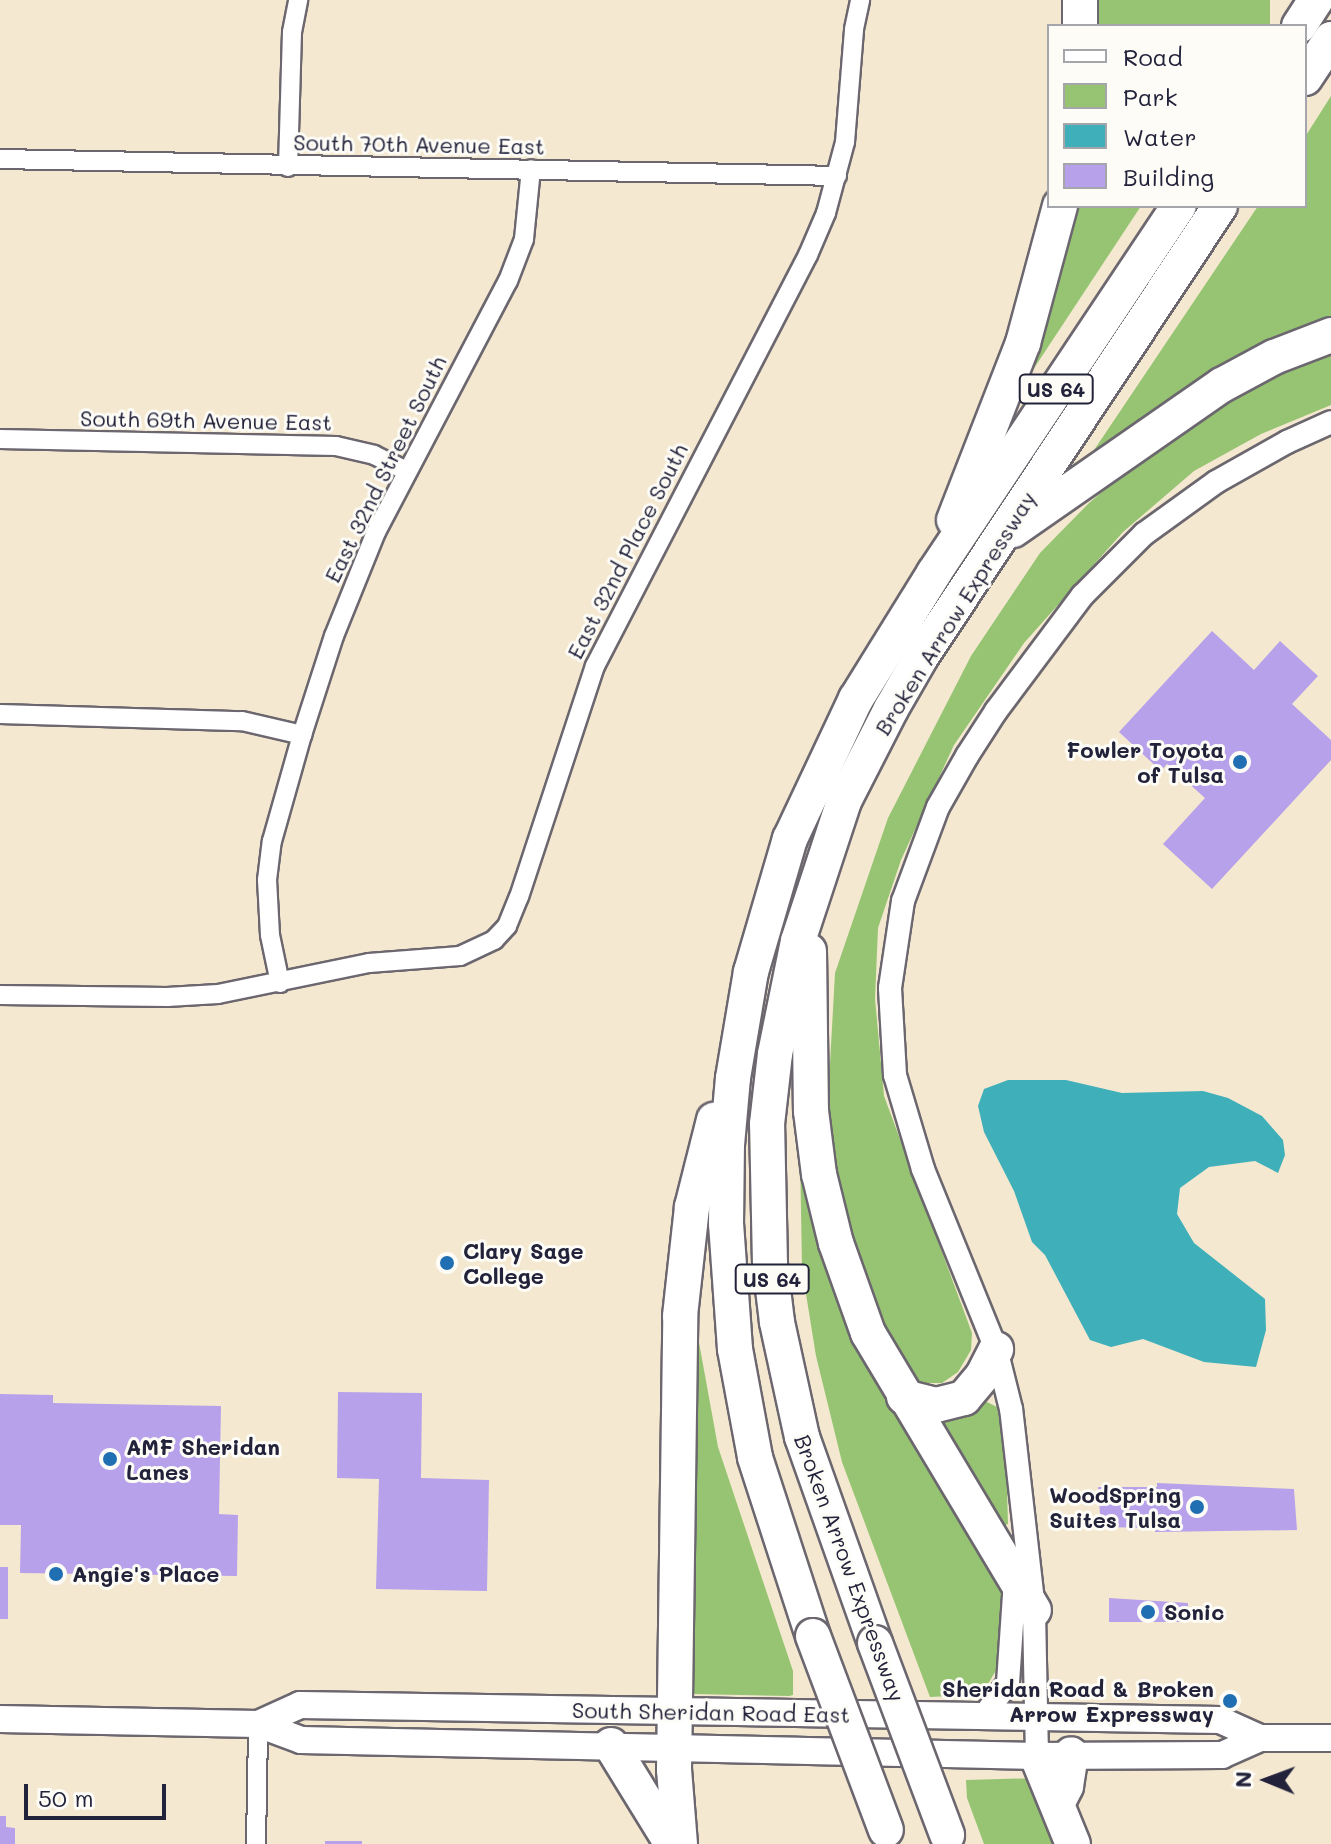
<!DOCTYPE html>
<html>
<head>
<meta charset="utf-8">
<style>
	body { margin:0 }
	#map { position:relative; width:1331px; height:1844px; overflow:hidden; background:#f4e8d0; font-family:Mali,sans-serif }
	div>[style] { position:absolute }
	.green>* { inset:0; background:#96c472; transform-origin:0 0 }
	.water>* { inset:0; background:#3fafba }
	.building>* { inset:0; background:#b7a1ea; transform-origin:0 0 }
	.roads { filter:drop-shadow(2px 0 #6c676f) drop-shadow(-2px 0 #6c676f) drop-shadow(0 2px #6c676f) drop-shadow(0 -2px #6c676f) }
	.minor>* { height:18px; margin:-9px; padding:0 9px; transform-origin:9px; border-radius:9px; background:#fff }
	.tertiary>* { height:22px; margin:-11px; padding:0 11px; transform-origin:11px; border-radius:11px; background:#fff }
	.secondary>* { height:26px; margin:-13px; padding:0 13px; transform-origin:13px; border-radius:13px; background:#fff }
	.motorway>* { height:34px; margin:-17px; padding:0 17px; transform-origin:17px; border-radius:17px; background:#fff }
	.bridges { filter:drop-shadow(2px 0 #6c676f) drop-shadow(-2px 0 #6c676f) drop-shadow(0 2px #6c676f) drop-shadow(0 -2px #6c676f) }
	.motorway-bridge>* { height:34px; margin:-17px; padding:0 17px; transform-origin:17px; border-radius:17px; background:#fff }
	.dots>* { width:22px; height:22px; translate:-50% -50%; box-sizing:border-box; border:4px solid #fdfcf7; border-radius:50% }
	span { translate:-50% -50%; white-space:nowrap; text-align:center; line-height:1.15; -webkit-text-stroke:6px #fdfcf7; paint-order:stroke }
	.shield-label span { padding:2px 6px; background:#fdfcf7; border:2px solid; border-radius:6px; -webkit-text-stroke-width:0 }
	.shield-label { font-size:20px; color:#22223b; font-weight:700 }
	.street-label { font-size:22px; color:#22223b }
	.poi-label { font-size:22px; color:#22223b; font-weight:700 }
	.right { translate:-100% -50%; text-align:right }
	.left { translate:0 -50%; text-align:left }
	.legend { position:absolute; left:1047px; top:24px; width:260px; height:184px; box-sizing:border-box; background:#fdfcf7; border:2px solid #a5a5ac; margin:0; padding:10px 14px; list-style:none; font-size:24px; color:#22223b }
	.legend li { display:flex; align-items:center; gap:16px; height:40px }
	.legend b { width:40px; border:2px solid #a5a5ac }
	.north { position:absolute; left:1227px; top:1740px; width:80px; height:80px; -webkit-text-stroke:6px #fdfcf7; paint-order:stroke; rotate:271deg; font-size:22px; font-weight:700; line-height:32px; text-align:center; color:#22223b }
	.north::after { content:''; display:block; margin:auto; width:28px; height:36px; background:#22223b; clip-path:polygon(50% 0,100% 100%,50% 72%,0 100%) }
	.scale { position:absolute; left:24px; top:1784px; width:142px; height:36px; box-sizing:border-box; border:4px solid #22223b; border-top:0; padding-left:10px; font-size:24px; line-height:28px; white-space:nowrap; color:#22223b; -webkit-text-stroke:6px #fdfcf7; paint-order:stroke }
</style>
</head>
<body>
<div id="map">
	<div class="green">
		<i style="left:1088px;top:0;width:182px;height:26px"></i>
		<i style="clip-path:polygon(1331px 96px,1331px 320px,1086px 462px,1258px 206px,1305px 206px,1305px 137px)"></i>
		<i style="clip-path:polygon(1069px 206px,1141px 206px,1013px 400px)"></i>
		<i style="clip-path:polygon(1331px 347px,1331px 405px,1261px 434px,1194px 471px,1123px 532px,1024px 643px,954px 745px,901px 860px,878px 928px,875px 999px,884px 1096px,972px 1333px,971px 1350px,958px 1372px,942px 1383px,916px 1383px,876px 1315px,840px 1197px,827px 1118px,835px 973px,888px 818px,971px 656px,1040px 553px,1089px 503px,1158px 444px,1227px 398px)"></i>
		<i style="clip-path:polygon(800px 1151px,815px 1193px,1005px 1589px,998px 1667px,988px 1684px,970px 1695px,930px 1697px,842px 1462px,816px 1356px,802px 1269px)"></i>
		<i style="clip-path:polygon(694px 1315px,718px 1447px,793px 1671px,793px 1695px,789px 1696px,693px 1694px,684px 1685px)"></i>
		<i style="clip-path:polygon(985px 1401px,997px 1407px,1006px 1457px,1008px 1524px,996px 1528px,938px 1421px)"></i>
		<i style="clip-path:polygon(1039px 1778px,1063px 1844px,984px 1844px,967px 1798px,966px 1780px)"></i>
	</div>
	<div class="water">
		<i style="clip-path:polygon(1008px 1080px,1066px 1080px,1122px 1093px,1203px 1091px,1228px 1098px,1262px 1116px,1283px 1140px,1285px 1155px,1278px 1173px,1255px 1161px,1209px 1167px,1180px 1188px,1177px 1214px,1194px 1243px,1265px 1299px,1266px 1330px,1256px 1367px,1204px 1362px,1143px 1339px,1111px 1347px,1090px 1340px,1045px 1255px,1032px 1242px,1014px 1191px,984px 1132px,978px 1106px,984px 1089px)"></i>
	</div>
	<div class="building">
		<i style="clip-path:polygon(1212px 631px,1254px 670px,1280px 641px,1318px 676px,1292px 704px,1331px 740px,1331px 760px,1212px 889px,1163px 844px,1205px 798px,1167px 764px,1161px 771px,1119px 732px)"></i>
		<i style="clip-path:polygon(338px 1392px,422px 1393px,421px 1478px,489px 1480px,487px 1591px,376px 1589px,379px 1479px,337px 1478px)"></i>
		<i style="clip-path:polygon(0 1394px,53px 1395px,53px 1403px,221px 1406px,219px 1514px,238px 1515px,237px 1576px,20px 1573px,21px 1525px,0 1525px)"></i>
		<i style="clip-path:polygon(1157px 1483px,1294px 1489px,1297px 1530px,1155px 1532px,1155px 1528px,1101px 1527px,1098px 1487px,1157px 1487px)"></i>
		<i style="left:0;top:1567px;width:8px;height:52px"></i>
		<i style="clip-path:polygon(1109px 1598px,1188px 1603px,1188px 1622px,1109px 1622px)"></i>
		<i style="clip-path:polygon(0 1816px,6px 1816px,6px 1827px,15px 1828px,15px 1844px,0 1844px)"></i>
		<i style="left:325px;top:1841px;width:37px;height:3px"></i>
	</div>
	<div class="roads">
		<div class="minor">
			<i style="left:0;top:159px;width:837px;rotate:1.16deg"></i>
			<i style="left:288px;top:167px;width:135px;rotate:-88.3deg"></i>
			<i style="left:292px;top:32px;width:33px;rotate:-79deg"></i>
			<i style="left:0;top:439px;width:336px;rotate:1.2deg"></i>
			<i style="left:336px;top:446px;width:39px;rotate:13deg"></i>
			<i style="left:374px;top:455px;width:37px;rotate:26deg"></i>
			<i style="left:0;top:714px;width:242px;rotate:1.7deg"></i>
			<i style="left:242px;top:721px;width:62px;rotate:13.1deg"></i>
			<i style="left:280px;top:983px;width:49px;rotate:-101.8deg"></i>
			<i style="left:270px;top:935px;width:55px;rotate:-93.1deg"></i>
			<i style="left:267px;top:880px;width:39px;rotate:-83deg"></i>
			<i style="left:272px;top:841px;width:110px;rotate:-74.2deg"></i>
			<i style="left:302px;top:735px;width:104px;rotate:-72.1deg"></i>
			<i style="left:334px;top:636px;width:112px;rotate:-68deg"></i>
			<i style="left:376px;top:532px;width:284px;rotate:-62.3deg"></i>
			<i style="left:508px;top:281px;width:45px;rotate:-69.1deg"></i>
			<i style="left:524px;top:239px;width:70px;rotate:-84.3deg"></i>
			<i style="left:0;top:995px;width:167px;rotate:0.7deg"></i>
			<i style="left:167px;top:997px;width:51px;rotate:-3.4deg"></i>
			<i style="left:218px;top:994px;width:154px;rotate:-11.6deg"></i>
			<i style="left:369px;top:963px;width:91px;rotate:-4.4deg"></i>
			<i style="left:460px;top:956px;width:38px;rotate:-25deg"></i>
			<i style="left:494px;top:940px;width:19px;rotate:-47deg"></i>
			<i style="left:507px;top:926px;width:31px;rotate:-68deg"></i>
			<i style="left:519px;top:897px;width:243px;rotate:-71.8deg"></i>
			<i style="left:595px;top:666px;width:463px;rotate:-62.6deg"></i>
			<i style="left:808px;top:255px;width:46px;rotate:-66.8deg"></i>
			<i style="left:826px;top:213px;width:73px;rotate:-75deg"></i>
			<i style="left:845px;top:142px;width:113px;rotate:-85.4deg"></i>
			<i style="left:854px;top:29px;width:30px;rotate:-78deg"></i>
			<i style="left:256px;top:1844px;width:120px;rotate:-89deg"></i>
		</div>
		<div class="tertiary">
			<i style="left:983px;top:1717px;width:42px;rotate:-53.7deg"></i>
			<i style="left:1008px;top:1683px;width:103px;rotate:-86.1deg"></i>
			<i style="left:1037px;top:1756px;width:146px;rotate:-91.2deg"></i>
			<i style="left:1034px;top:1610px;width:202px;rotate:-96.5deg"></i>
			<i style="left:1011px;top:1409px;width:62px;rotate:-104deg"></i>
			<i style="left:996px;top:1349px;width:194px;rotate:-112.1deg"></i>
			<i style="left:923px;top:1169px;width:98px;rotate:-106.6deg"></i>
			<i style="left:895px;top:1075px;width:87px;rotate:-93.3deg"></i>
			<i style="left:890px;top:988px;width:88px;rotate:-81.5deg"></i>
			<i style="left:903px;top:901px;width:100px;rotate:-69.6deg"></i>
			<i style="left:938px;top:807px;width:59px;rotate:-60.4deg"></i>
			<i style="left:967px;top:756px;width:54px;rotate:-57.2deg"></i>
			<i style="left:996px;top:711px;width:144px;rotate:-53.2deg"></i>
			<i style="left:1082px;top:596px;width:88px;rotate:-45deg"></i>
			<i style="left:1144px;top:534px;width:89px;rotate:-35.8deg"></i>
			<i style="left:1216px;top:482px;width:81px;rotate:-29.4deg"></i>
			<i style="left:1287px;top:442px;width:48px;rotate:-24.4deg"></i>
		</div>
		<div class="secondary">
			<i style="left:0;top:1719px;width:258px;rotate:1.1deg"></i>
			<i style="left:258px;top:1724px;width:46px;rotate:20.4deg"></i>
			<i style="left:301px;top:1740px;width:736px;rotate:1.25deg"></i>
			<i style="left:1037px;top:1756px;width:185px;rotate:-0.3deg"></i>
			<i style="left:1222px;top:1755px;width:42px;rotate:-24.1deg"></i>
			<i style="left:258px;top:1724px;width:46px;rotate:-24.3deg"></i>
			<i style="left:300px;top:1705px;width:920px;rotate:0.93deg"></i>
			<i style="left:1220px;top:1720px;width:44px;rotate:24.2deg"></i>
			<i style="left:1260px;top:1738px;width:71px"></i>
		</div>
		<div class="motorway">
			<i style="left:1080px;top:26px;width:26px;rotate:-90deg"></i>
			<i style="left:1299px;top:26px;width:31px;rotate:-57deg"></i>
			<i style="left:1305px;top:78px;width:47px;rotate:-56.3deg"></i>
			<i style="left:954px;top:520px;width:190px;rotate:-68.7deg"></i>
			<i style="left:1023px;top:343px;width:142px;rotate:-74.9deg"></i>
			<i style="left:1013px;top:530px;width:254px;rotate:-34.8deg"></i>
			<i style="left:1222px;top:385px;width:59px;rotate:-28.3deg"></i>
			<i style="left:1274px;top:357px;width:61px;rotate:-21.1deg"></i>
			<i style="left:809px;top:951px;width:160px;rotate:89.3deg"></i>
			<i style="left:811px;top:1111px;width:64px;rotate:82.8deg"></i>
			<i style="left:819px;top:1174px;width:71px;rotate:76.2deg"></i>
			<i style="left:836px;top:1243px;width:96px;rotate:70.4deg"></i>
			<i style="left:868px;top:1333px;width:323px;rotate:59.1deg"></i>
			<i style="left:904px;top:1397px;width:33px;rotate:14deg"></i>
			<i style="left:936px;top:1405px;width:29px;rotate:-14deg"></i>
			<i style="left:964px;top:1398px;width:30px;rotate:-50deg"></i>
			<i style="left:983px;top:1375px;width:29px;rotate:-63deg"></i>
			<i style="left:813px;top:1636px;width:188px;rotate:-108deg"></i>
			<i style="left:755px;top:1457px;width:110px;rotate:-100.5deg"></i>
			<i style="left:735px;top:1349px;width:125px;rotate:-94.1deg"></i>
			<i style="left:726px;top:1224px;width:79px;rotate:-89.3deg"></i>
			<i style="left:727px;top:1145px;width:67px;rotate:-84.9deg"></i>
			<i style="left:733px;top:1078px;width:108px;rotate:-80.4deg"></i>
			<i style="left:751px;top:972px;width:139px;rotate:-73.7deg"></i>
			<i style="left:790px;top:839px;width:155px;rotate:-64.8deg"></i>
			<i style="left:856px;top:699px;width:148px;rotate:-58.2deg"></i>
			<i style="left:934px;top:573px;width:441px;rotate:-56.3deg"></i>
			<i style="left:875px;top:1643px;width:219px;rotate:-109.5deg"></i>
			<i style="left:802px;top:1437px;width:118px;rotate:-102.3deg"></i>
			<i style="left:777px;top:1322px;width:58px;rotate:-96.9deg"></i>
			<i style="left:770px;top:1264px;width:140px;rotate:-91.2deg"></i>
			<i style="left:767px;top:1124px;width:70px;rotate:-83.5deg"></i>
			<i style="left:775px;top:1054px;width:115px;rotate:-78.5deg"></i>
			<i style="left:798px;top:941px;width:147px;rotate:-71.8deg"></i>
			<i style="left:844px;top:801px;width:103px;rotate:-62.9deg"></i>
			<i style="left:891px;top:709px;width:60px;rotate:-60deg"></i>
			<i style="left:921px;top:657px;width:541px;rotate:-56.46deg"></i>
			<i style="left:611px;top:1745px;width:116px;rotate:58.4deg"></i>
			<i style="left:1037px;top:1756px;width:95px;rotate:67.8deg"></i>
			<i style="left:1058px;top:1802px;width:18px;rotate:-63deg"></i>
			<i style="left:1066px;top:1786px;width:32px;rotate:-81deg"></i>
			<i style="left:680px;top:1844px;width:74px;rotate:-94.6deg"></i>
			<i style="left:674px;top:1770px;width:454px;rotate:-89.2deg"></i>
			<i style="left:680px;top:1316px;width:110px;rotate:-83.7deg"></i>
			<i style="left:692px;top:1207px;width:90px;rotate:-75.8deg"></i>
		</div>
	</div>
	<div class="bridges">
		<div class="motorway-bridge">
			<i style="left:813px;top:1636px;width:207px;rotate:69.4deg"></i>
			<i style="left:875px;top:1643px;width:205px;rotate:69.4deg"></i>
		</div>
	</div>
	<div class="dots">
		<i style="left:1240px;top:762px;background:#1f6fb2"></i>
		<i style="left:447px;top:1263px;background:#1f6fb2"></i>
		<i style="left:110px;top:1459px;background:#1f6fb2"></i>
		<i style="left:1197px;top:1507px;background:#1f6fb2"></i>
		<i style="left:56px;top:1574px;background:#1f6fb2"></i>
		<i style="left:1148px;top:1612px;background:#1f6fb2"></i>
		<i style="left:1230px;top:1701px;background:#1f6fb2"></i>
	</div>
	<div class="shield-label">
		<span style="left:1056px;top:389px">US 64</span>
		<span style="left:772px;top:1279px">US 64</span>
	</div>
	<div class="street-label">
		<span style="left:419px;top:144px;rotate:1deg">South 70th Avenue East</span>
		<span style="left:206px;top:420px;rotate:1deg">South 69th Avenue East</span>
		<span style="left:385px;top:469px;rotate:-64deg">East 32nd Street South</span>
		<span style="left:627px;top:551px;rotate:-63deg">East 32nd Place South</span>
		<span style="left:955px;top:613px;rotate:-58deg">Broken Arrow Expressway</span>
		<span style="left:850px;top:1568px;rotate:70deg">Broken Arrow Expressway</span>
		<span style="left:711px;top:1712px;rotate:1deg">South Sheridan Road East</span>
	</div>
	<div class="poi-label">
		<span class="right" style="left:1224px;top:762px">Fowler Toyota<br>of Tulsa</span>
		<span class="left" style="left:463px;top:1263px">Clary Sage<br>College</span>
		<span class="left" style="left:126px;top:1459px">AMF Sheridan<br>Lanes</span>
		<span class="right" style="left:1181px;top:1507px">WoodSpring<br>Suites Tulsa</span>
		<span class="left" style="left:72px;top:1574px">Angie's Place</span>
		<span class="left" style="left:1164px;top:1612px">Sonic</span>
		<span class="right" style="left:1214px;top:1701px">Sheridan Road &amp; Broken<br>Arrow Expressway</span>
	</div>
	<ul class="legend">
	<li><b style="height:10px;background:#fff"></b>Road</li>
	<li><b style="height:22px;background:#96c472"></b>Park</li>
	<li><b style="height:22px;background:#3fafba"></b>Water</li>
	<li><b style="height:22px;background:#b7a1ea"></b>Building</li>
	</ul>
	<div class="north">N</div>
	<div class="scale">50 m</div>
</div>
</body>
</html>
